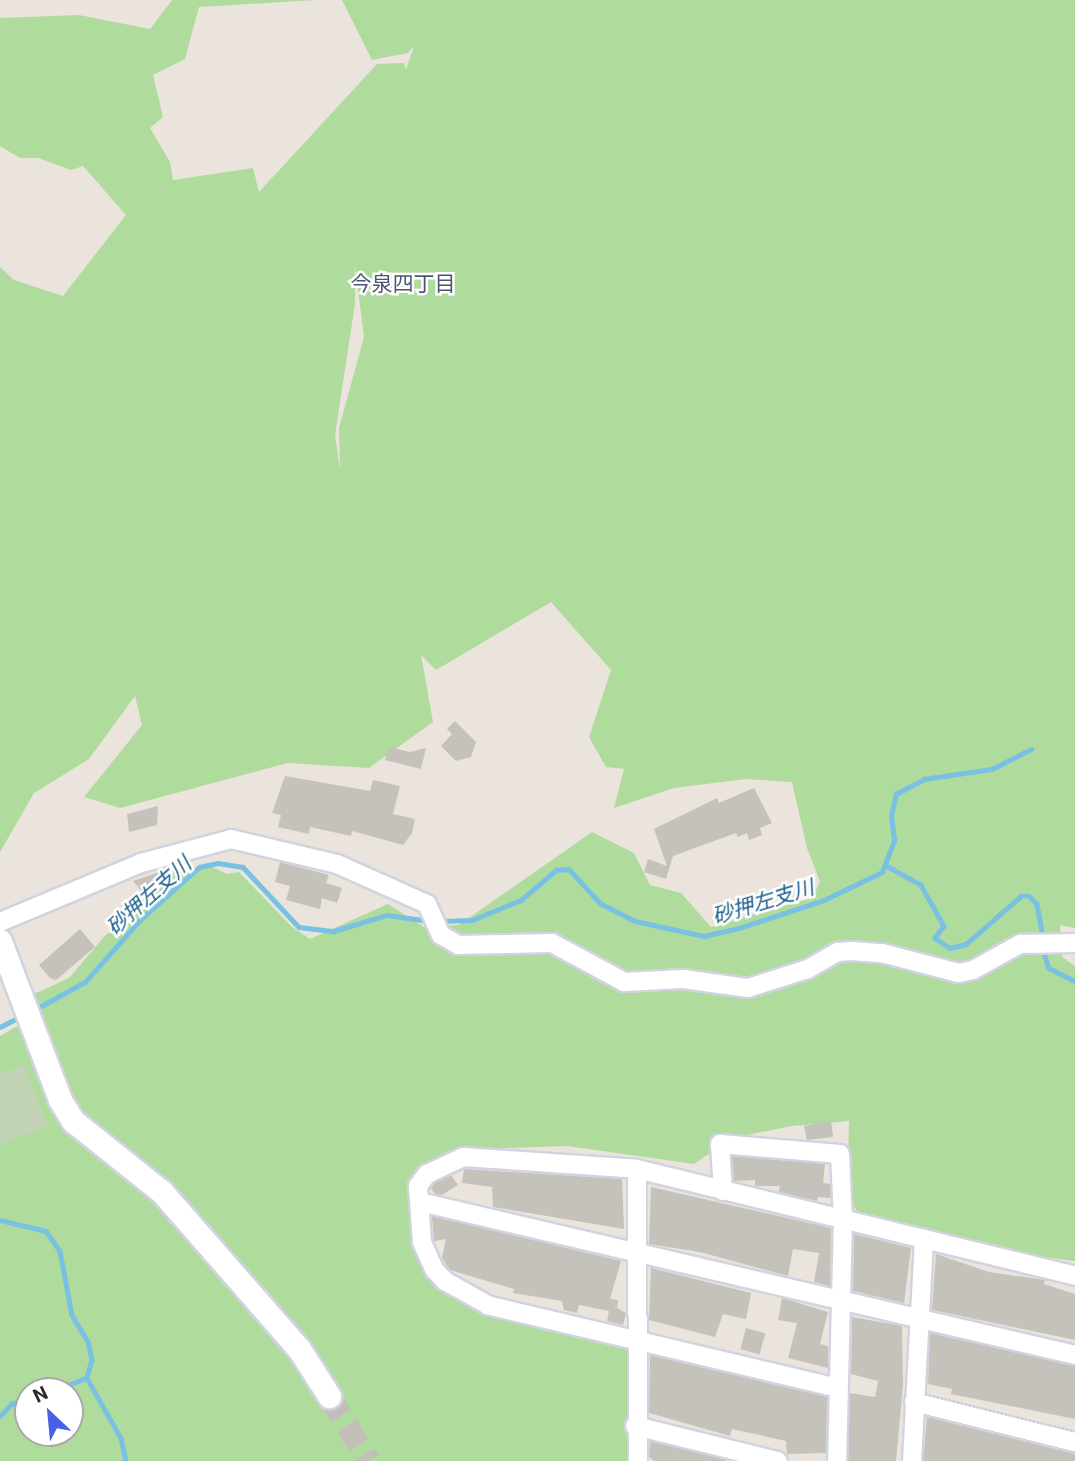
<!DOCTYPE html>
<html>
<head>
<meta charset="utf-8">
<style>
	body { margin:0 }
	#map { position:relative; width:1075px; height:1461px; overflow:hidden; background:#eae4dc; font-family:Roboto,"Noto Sans JP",sans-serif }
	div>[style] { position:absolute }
	.green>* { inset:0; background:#afdb9d }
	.cemetery>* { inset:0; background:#c1d2b5 }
	.stream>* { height:4.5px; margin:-2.25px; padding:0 2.25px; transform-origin:2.25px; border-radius:2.25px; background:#78c1e2 }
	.building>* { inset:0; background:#c5c1bb; transform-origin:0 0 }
	.tertiary-tunnel>* { height:23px; margin-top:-11.5px; transform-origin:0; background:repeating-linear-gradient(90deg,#c3bfb8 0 23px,transparent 0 34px) }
	.roads { filter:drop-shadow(2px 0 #d1d3e0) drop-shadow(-2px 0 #d1d3e0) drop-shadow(0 2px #d1d3e0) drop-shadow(0 -2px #d1d3e0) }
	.minor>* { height:18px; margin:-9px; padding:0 9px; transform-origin:9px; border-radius:9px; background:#fff }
	.tertiary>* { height:23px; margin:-11.5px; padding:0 11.5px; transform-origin:11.5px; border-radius:11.5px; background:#fff }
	span { translate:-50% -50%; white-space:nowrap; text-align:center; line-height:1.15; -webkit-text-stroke:5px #fff; paint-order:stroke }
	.neighbourhood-label { font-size:21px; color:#4e5375 }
	.water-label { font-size:21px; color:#1a5f8b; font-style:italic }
	.north { position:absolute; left:14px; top:1377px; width:70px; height:70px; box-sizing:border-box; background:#fff; border:2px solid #a9a9a9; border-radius:50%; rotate:334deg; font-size:19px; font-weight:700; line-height:28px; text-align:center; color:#292929 }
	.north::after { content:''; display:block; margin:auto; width:24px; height:32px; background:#4a60e8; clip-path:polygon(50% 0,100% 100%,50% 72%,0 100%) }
</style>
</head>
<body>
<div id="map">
	<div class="green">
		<i style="clip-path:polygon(evenodd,172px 0,316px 0,199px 7px,185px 59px,153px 75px,163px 117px,150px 128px,170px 162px,173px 180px,253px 168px,259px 192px,377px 64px,404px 63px,406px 70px,414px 46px,408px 53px,372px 60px,342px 0,1075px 0,1075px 928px,1060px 925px,1062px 957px,1075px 966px,1075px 1261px,1022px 1254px,860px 1215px,847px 1197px,849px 1121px,792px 1126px,732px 1138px,694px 1164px,567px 1146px,451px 1150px,417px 1170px,411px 1199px,412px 1234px,422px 1265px,444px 1286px,630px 1343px,634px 1461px,0 1461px,0 1036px,42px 1012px,34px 994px,69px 978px,103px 938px,173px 872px,212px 867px,227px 874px,239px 872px,291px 926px,310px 939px,388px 904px,424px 927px,459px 925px,592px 832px,634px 853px,650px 885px,681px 893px,711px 927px,812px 898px,820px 882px,807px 848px,792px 782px,746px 779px,674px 788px,614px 808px,624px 769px,606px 767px,589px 737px,611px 670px,551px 602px,436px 670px,421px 655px,433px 722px,369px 768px,288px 763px,120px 808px,84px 797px,142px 725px,135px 696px,89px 759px,34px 793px,0 852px,0 267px,14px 280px,63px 296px,126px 215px,83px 166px,71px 170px,38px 158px,20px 158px,0 146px,0 18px,79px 15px,150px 29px,172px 0,355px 265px,364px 337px,339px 428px,340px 470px,335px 435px,355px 304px,355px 265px,172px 0,28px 1391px,70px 1391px,70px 1433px,28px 1433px,28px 1391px)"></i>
	</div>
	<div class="cemetery">
		<i style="clip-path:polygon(24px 1064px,48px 1126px,0 1144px,0 1074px)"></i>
	</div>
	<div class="stream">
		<i style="left:887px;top:866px;width:39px;rotate:29deg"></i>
		<i style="left:921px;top:885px;width:47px;rotate:60.7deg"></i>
		<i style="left:944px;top:926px;width:15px;rotate:127deg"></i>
		<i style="left:935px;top:938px;width:18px;rotate:34deg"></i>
		<i style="left:950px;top:948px;width:16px;rotate:-14deg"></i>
		<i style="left:966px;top:944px;width:73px;rotate:-41.1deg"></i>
		<i style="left:1021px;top:896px;width:8px"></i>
		<i style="left:1029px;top:896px;width:11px;rotate:45deg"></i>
		<i style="left:1037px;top:904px;width:36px;rotate:80deg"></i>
		<i style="left:441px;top:921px;width:31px;rotate:-2deg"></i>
		<i style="left:472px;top:920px;width:53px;rotate:-22.2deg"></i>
		<i style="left:521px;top:900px;width:46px;rotate:-40.6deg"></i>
		<i style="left:556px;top:870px;width:13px;rotate:-4deg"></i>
		<i style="left:569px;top:869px;width:46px;rotate:47.6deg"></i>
		<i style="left:600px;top:903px;width:39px;rotate:27deg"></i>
		<i style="left:635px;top:921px;width:71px;rotate:12.3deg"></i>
		<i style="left:704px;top:936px;width:36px;rotate:-13deg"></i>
		<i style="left:739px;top:928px;width:89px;rotate:-18.2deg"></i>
		<i style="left:824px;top:900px;width:64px;rotate:-25.8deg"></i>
		<i style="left:882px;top:872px;width:34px;rotate:-69deg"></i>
		<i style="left:894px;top:840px;width:24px;rotate:-97deg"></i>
		<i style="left:891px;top:816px;width:23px;rotate:-77deg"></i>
		<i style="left:896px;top:794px;width:32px;rotate:-28deg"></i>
		<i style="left:924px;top:779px;width:69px;rotate:-8.4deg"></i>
		<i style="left:992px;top:769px;width:44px;rotate:-27.1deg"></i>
		<i style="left:1042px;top:947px;width:22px;rotate:72deg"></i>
		<i style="left:1049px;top:968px;width:29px;rotate:27deg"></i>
		<i style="left:34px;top:1010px;width:58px;rotate:-28.8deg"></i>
		<i style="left:85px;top:982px;width:83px;rotate:-48.4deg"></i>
		<i style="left:140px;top:920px;width:79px;rotate:-41.9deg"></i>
		<i style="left:199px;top:867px;width:19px;rotate:-12deg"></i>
		<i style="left:218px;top:863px;width:25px;rotate:9deg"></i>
		<i style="left:243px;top:867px;width:82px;rotate:47deg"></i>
		<i style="left:299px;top:927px;width:35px;rotate:7deg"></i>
		<i style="left:334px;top:931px;width:55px;rotate:-16.8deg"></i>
		<i style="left:387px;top:915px;width:42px;rotate:8.1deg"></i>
		<i style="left:0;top:1027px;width:22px;rotate:-27deg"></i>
		<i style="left:0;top:1220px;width:47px;rotate:13.4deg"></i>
		<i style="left:46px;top:1231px;width:24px;rotate:55deg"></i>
		<i style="left:60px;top:1251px;width:65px;rotate:79.4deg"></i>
		<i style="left:72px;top:1315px;width:31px;rotate:59deg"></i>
		<i style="left:88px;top:1342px;width:18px;rotate:77deg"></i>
		<i style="left:92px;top:1360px;width:19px;rotate:106deg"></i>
		<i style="left:87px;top:1378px;width:35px;rotate:158deg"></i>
		<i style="left:87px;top:1378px;width:69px;rotate:60.5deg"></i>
		<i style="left:121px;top:1438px;width:24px;rotate:78deg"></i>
		<i style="left:0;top:1416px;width:16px;rotate:-47deg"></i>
		<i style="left:11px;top:1404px;width:18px;rotate:-16deg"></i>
	</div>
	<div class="building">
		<i style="clip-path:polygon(455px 721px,476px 742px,471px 757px,456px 761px,441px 746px,452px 734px,447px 729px)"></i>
		<i style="clip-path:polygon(389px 747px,410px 752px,426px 748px,421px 769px,385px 760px)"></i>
		<i style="clip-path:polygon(285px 776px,370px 791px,373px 780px,400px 786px,393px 814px,415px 819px,412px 833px,403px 845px,352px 831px,351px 836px,310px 827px,309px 834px,278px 827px,281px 815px,272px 813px)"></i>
		<i style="clip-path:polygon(754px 788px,772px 823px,760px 828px,762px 835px,749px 840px,747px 833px,738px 837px,736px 833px,673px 856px,666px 879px,644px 872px,648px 859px,667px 866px,654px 829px,717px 798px,719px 803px)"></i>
		<i style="clip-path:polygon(158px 806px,157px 825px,129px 832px,127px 814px)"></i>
		<i style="clip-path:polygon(189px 862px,162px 877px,164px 880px,145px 895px,133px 881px)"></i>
		<i style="clip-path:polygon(280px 862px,329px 875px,326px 883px,342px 888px,337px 903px,322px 898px,320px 909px,286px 900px,290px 886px,275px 882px)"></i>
		<i style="left:120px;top:907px;width:11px;height:19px;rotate:45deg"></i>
		<i style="clip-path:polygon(80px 929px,95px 947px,56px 980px,50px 978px,39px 965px)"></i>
		<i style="clip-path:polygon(831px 1121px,833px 1137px,807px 1140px,804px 1126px)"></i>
		<i style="clip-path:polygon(732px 1156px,825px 1164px,823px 1183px,830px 1184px,831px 1198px,818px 1197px,817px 1201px,779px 1192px,780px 1186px,755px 1186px,755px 1180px,734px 1181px)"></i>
		<i style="clip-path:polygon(464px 1169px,622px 1179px,624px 1229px,493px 1207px,492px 1187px,462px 1183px)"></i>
		<i style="clip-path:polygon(451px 1175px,458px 1185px,442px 1195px,435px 1194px,431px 1188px,434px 1183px)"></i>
		<i style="clip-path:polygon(651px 1187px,831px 1228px,830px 1286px,814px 1282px,819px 1253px,793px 1249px,788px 1276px,700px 1252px,649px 1244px)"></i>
		<i style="clip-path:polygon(432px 1216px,621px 1261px,610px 1299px,618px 1300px,617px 1308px,626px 1313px,623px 1325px,607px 1321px,609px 1311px,579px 1305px,577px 1313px,564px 1310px,562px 1301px,513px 1293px,514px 1289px,450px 1270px,442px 1258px,446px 1239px,434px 1241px)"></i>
		<i style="clip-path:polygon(854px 1234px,911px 1248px,904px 1303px,853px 1291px)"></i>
		<i style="clip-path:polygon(936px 1254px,989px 1272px,1045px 1280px,1044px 1284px,1075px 1294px,1075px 1340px,932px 1310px)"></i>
		<i style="clip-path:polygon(651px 1268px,751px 1293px,746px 1319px,723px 1314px,715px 1337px,649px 1320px)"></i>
		<i style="clip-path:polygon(782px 1298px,828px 1312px,820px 1344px,828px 1346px,828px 1368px,788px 1358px,797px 1323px,778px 1320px)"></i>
		<i style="clip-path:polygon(852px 1317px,902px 1326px,903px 1385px,896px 1461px,848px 1461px,850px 1393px,875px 1397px,878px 1381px,851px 1374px)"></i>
		<i style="left:746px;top:1328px;width:20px;height:22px;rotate:15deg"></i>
		<i style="clip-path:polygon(930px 1333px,1075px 1366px,1075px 1419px,951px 1394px,952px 1389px,928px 1384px)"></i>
		<i style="clip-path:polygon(650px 1355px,827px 1397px,826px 1453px,787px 1454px,786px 1441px,732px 1429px,730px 1436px,649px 1413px)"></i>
		<i style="clip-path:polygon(927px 1417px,1075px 1454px,1075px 1461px,923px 1461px)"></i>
		<i style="clip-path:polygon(650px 1441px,726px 1460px,726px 1461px,654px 1461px,649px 1457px)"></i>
	</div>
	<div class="tertiary-tunnel">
		<i style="left:329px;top:1396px;width:76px;rotate:58.4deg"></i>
	</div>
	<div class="roads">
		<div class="minor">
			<i style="left:0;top:922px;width:153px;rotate:-22.7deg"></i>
			<i style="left:141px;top:863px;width:93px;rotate:-14.9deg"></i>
			<i style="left:231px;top:839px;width:109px;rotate:13.3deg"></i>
			<i style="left:337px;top:864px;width:98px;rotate:24deg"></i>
			<i style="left:427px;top:904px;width:34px;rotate:66deg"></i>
			<i style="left:441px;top:935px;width:20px;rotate:30deg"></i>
			<i style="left:458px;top:945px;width:94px;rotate:-1.2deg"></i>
			<i style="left:552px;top:943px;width:82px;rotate:28.4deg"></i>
			<i style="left:624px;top:982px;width:59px;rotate:-2.9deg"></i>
			<i style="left:683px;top:979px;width:66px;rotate:7.9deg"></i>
			<i style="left:748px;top:988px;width:63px;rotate:-17.6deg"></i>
			<i style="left:808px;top:969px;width:34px;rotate:-30deg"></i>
			<i style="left:838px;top:952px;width:13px;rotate:-4deg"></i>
			<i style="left:851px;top:951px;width:31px;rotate:4deg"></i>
			<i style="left:882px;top:953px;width:79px;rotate:14.7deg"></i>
			<i style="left:958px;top:973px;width:15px;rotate:-11deg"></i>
			<i style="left:973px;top:970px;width:54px;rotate:-29deg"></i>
			<i style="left:1020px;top:944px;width:55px;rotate:-1deg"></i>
			<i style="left:637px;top:1169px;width:292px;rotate:89.8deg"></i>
			<i style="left:723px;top:1191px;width:47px;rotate:-93.7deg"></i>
			<i style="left:720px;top:1144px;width:120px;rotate:4.8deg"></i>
			<i style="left:840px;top:1154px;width:66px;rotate:87.4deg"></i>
			<i style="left:843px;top:1220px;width:241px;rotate:91.4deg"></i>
			<i style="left:420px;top:1202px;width:673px;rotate:13.15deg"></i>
			<i style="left:838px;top:1388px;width:360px;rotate:-166.7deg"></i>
			<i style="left:488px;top:1305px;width:49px;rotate:-150.8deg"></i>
			<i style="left:445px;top:1281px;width:16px;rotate:-133deg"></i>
			<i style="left:434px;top:1269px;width:30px;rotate:-114deg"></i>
			<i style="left:422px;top:1242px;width:56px;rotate:-94.1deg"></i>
			<i style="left:418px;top:1186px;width:15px;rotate:-53deg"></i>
			<i style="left:427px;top:1174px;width:40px;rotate:-25deg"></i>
			<i style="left:463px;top:1157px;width:174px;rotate:3.9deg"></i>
			<i style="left:637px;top:1169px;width:451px;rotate:13.7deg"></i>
			<i style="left:914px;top:1402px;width:166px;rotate:14deg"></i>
			<i style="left:635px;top:1426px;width:147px;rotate:13.8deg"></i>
			<i style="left:912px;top:1461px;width:222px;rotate:-86.9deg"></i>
		</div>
		<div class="tertiary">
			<i style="left:0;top:941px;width:170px;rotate:69.3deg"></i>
			<i style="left:60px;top:1100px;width:25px;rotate:58deg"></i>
			<i style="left:73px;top:1121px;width:114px;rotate:38.6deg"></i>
			<i style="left:162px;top:1192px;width:208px;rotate:48.9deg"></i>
			<i style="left:299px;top:1349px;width:56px;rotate:57.4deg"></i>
		</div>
	</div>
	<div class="neighbourhood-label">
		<span style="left:403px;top:284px">今泉四丁目</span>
	</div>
	<div class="water-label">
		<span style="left:149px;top:896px;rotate:-42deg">砂押左支川</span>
		<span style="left:763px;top:902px;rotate:-17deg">砂押左支川</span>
	</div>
	<div class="north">N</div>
</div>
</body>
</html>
